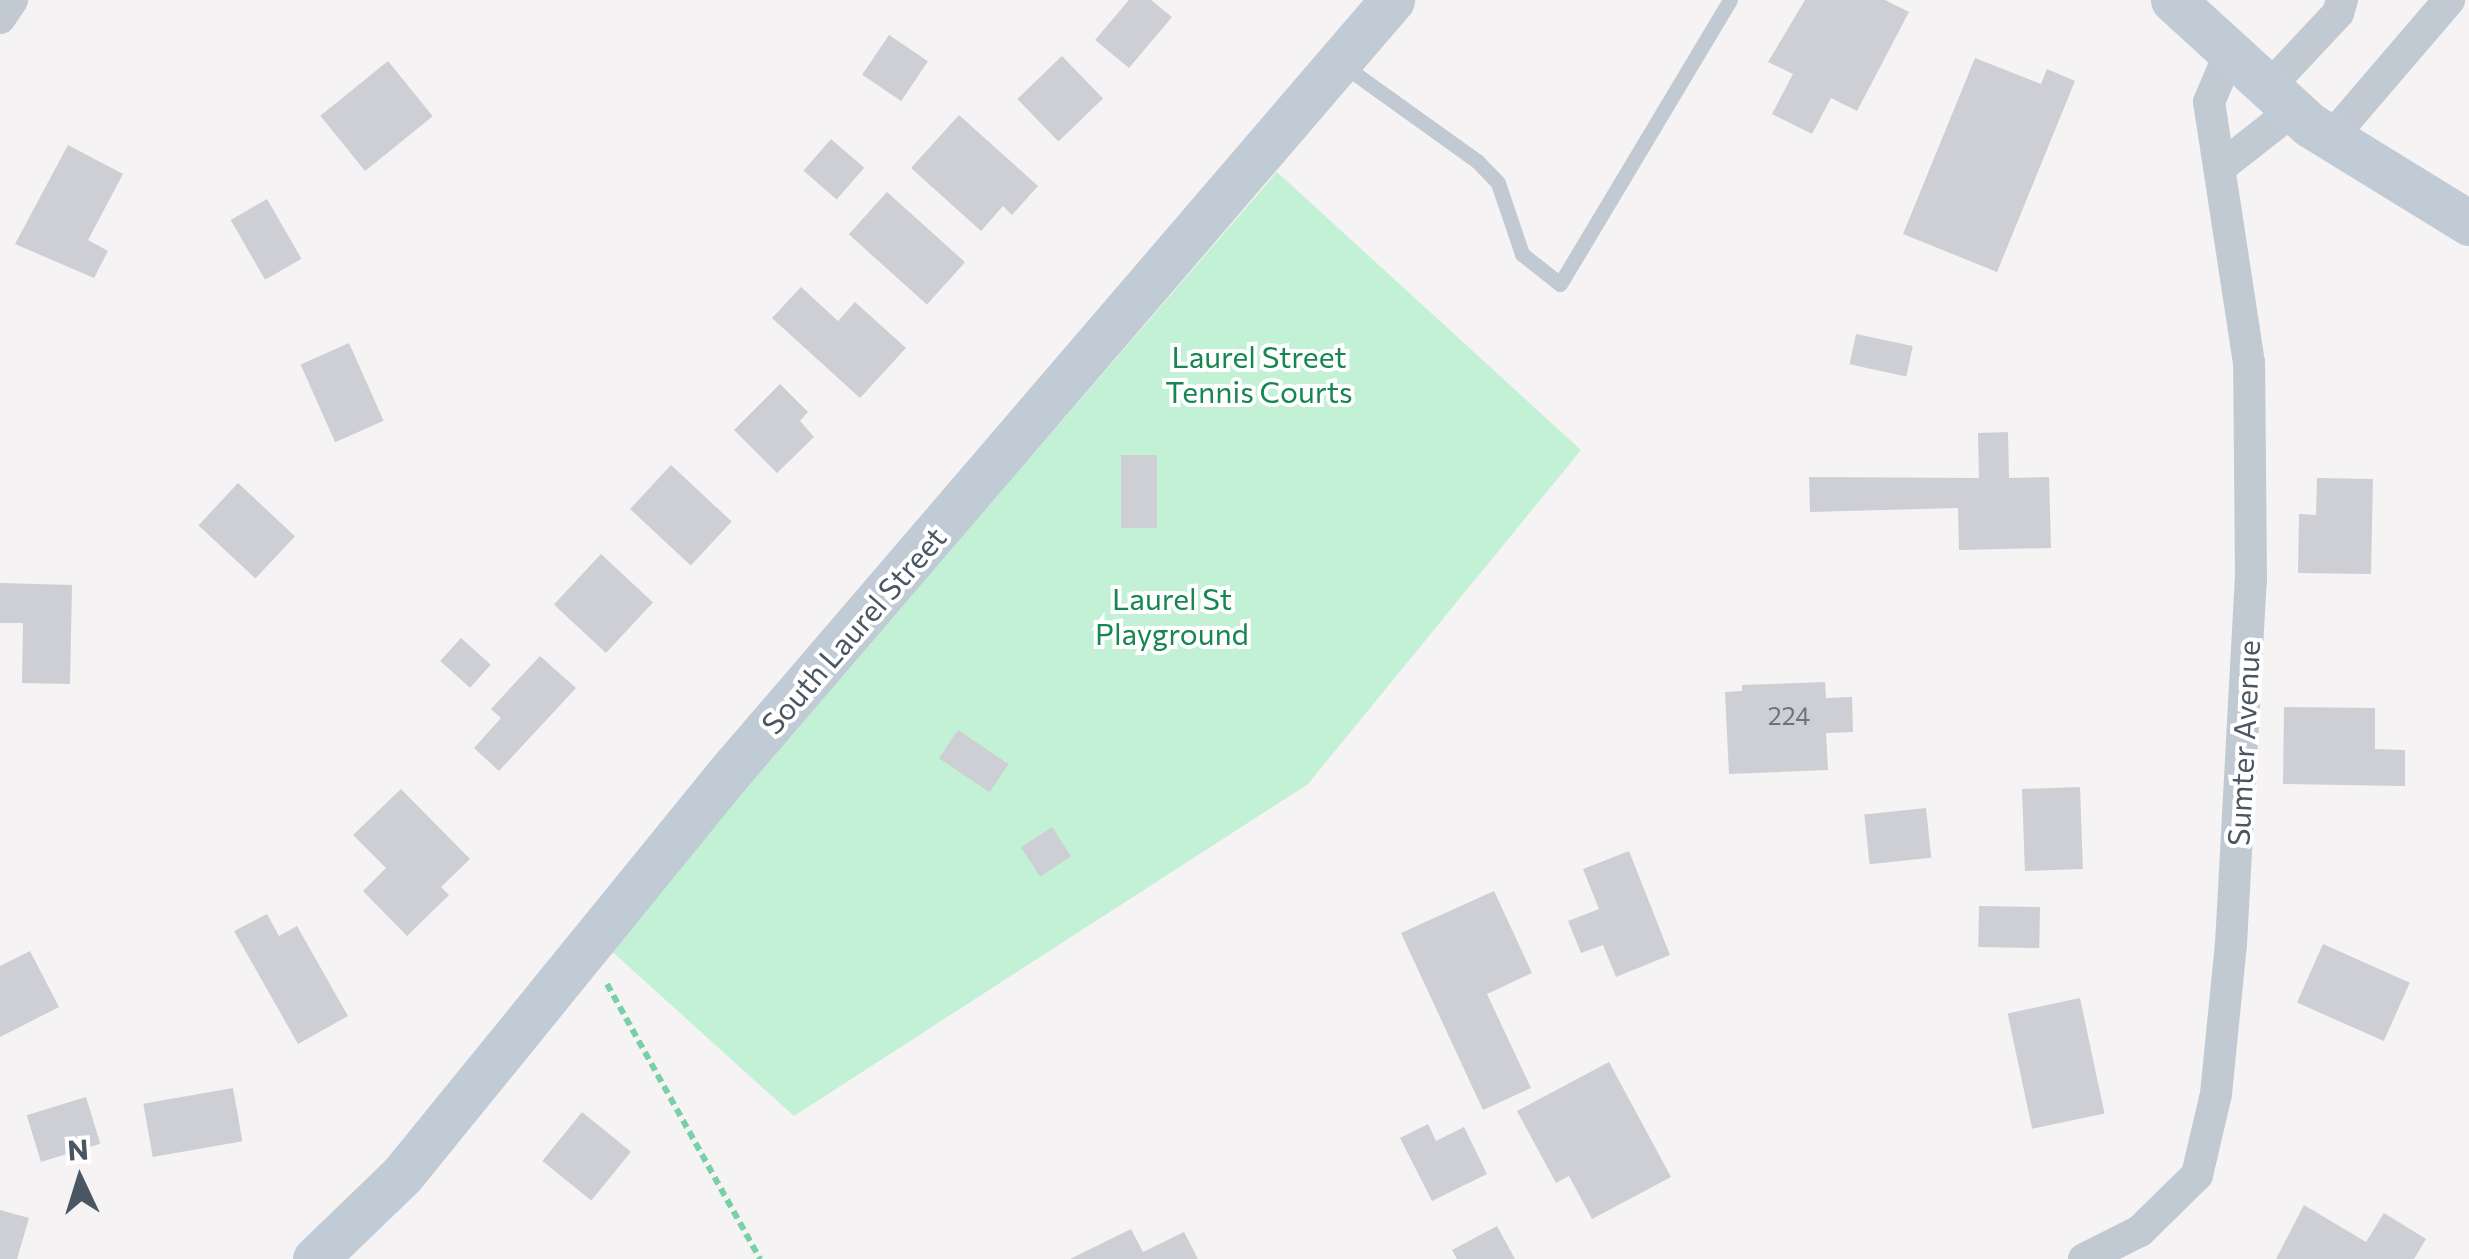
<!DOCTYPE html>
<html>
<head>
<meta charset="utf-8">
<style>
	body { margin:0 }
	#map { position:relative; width:2469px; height:1259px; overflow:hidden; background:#f5f3f3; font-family:Commissioner,sans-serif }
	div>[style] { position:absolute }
	.green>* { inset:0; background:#c3f1d5 }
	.building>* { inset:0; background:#cdcfd5; transform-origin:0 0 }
	.path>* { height:6px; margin-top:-3px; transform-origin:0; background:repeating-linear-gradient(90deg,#7ad0a6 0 8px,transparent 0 13px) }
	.lane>* { height:15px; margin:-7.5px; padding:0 7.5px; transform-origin:7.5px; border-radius:7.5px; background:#c1cad2 }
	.street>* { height:32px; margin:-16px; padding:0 16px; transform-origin:16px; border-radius:16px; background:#c1cad2 }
	.secondary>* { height:45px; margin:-22.5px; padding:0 22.5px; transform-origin:22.5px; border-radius:22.5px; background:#c1cbd6 }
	span { translate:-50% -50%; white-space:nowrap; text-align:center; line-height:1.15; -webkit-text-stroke:8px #fff; paint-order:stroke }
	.number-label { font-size:25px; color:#6b747e }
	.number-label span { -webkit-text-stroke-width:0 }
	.park-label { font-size:30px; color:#17864f }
	.street-label { font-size:30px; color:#4a5661 }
	.north { position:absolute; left:30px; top:1129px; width:100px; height:100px; -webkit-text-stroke:8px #fff; paint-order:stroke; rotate:356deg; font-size:28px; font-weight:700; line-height:40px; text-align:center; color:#4a5661 }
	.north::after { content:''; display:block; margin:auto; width:35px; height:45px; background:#4a5661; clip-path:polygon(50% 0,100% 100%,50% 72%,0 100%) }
</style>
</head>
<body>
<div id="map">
	<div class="green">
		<i style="clip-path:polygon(1277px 172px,1581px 450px,1308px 784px,794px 1116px,607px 947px)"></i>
	</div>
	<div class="building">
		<i style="clip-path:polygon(1129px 0,1151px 0,1172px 17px,1129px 68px,1095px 40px)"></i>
		<i style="clip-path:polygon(1805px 0,1885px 0,1909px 12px,1857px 111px,1831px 98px,1812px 134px,1772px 114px,1793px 74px,1768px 62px)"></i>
		<i style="left:889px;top:35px;width:47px;height:48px;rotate:34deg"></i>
		<i style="left:1062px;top:56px;width:59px;height:62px;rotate:46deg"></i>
		<i style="clip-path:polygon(1975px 58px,2041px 84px,2047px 69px,2075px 81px,1997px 272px,1903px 234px)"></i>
		<i style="left:388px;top:61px;width:71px;height:87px;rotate:51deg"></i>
		<i style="clip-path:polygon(959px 115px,1038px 186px,1012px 215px,1003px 206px,981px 231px,911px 168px)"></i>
		<i style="left:831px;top:139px;width:44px;height:42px;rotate:41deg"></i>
		<i style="clip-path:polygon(68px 145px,123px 174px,88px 240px,108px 251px,94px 278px,15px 244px)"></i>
		<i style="left:887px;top:192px;width:105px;height:57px;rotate:42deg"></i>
		<i style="left:267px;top:199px;width:69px;height:42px;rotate:60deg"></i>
		<i style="clip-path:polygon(801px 287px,838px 321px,855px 302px,906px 348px,860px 398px,772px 318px)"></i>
		<i style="left:1856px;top:334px;width:58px;height:31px;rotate:12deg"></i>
		<i style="left:349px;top:343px;width:85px;height:53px;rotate:66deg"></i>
		<i style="clip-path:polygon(780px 384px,808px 412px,800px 421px,814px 437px,777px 473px,734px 430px)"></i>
		<i style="clip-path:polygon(2008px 432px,2009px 478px,2049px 477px,2051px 548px,1959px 550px,1958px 508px,1810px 512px,1809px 477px,1979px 478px,1978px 433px)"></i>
		<i style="left:1121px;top:455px;width:36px;height:73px"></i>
		<i style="left:671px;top:465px;width:83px;height:60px;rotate:43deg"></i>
		<i style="clip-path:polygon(2317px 478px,2373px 479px,2371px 574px,2298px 573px,2299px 514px,2316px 515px)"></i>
		<i style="left:238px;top:483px;width:78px;height:58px;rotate:43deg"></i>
		<i style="left:601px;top:554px;width:71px;height:69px;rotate:43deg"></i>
		<i style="clip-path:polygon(0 583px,72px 585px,70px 684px,22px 683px,23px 623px,0 623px)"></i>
		<i style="left:461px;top:638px;width:40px;height:31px;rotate:42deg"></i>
		<i style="clip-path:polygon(540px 656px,576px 688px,499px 771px,474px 748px,501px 718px,491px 709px)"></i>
		<i style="clip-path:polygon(1825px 682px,1826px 698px,1852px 697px,1853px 732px,1826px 733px,1828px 770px,1729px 774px,1725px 692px,1742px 691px,1742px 685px)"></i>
		<i style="clip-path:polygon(2284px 707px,2375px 708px,2375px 749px,2405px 750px,2405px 786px,2283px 784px)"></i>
		<i style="left:958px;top:730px;width:61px;height:34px;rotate:34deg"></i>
		<i style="left:2080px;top:787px;width:82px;height:58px;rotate:88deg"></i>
		<i style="clip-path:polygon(401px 789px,470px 859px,441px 887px,449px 895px,407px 936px,363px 891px,386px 868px,353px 835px)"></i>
		<i style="left:1926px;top:808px;width:50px;height:62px;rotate:84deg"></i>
		<i style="left:1052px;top:827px;width:35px;height:37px;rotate:57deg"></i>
		<i style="clip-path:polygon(1629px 851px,1670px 955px,1616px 977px,1603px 945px,1581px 953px,1568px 921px,1599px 909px,1583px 869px)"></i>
		<i style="clip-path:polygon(1494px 891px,1532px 973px,1487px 994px,1531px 1088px,1483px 1110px,1401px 933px)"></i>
		<i style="left:1979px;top:906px;width:61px;height:41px;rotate:1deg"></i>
		<i style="clip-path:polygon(267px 914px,279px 936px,297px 926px,348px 1016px,298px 1044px,234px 931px)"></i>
		<i style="left:2323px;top:944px;width:95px;height:64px;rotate:24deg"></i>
		<i style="clip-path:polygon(30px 951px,59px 1007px,0 1037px,0 966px)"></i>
		<i style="left:2080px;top:998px;width:118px;height:74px;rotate:78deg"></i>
		<i style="clip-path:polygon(1609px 1062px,1671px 1177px,1592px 1219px,1569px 1176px,1556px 1183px,1517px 1111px)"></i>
		<i style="left:233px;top:1088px;width:54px;height:91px;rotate:80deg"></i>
		<i style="left:86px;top:1097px;width:49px;height:62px;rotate:73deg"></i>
		<i style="left:582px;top:1112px;width:63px;height:63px;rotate:39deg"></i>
		<i style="clip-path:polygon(1428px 1124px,1436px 1141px,1464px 1127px,1487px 1174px,1432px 1201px,1400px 1138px)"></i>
		<i style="clip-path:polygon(2304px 1205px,2366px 1242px,2384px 1213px,2426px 1239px,2414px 1259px,2276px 1259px)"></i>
		<i style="clip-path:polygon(0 1210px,29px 1218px,17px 1259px,0 1259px)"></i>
		<i style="clip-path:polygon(1497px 1226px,1515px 1259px,1457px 1259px,1452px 1250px)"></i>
		<i style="clip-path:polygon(1131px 1229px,1143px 1252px,1184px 1232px,1198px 1259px,1070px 1259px)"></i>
	</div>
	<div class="path">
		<i style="left:607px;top:984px;width:315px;rotate:60.9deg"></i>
	</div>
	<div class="lane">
		<i style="left:1343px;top:65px;width:165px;rotate:35.6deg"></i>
		<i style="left:1477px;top:161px;width:30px;rotate:46deg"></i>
		<i style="left:1498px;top:183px;width:75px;rotate:71.3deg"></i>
		<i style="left:1522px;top:254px;width:48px;rotate:38.3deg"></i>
		<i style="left:1560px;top:284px;width:331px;rotate:-59.1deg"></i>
	</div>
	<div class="street">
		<i style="left:0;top:18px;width:22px;rotate:-56deg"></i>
		<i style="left:2267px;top:89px;width:104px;rotate:-46.9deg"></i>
		<i style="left:2338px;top:13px;width:14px;rotate:-73deg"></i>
		<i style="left:2330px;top:139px;width:183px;rotate:-49.4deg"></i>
		<i style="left:2222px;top:166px;width:89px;rotate:-38.2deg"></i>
		<i style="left:2084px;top:1259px;width:63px;rotate:-26.6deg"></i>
		<i style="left:2140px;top:1231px;width:80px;rotate:-44.5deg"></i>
		<i style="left:2197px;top:1175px;width:83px;rotate:-76.8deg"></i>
		<i style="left:2216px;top:1094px;width:151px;rotate:-84.3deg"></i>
		<i style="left:2231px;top:944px;width:365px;rotate:-86.9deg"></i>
		<i style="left:2251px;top:580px;width:217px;rotate:-90.5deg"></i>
		<i style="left:2249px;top:363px;width:264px;rotate:-98.7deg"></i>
		<i style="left:2209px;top:102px;width:49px;rotate:-67.1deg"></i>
	</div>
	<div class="secondary">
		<i style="left:2173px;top:0;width:185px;rotate:42.4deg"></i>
		<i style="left:2310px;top:125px;width:187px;rotate:31.6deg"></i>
		<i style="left:315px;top:1259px;width:121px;rotate:-44deg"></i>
		<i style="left:402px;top:1175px;width:517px;rotate:-50.89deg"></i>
		<i style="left:728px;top:774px;width:1020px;rotate:-49.37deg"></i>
	</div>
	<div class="number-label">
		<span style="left:1789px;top:715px">224</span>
	</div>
	<div class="park-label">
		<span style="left:1259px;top:373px">Laurel Street<br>Tennis Courts</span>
		<span style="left:1172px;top:615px">Laurel St<br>Playground</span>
	</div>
	<div class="street-label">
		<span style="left:853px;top:630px;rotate:-49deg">South Laurel Street</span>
		<span style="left:2243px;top:743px;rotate:-87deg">Sumter Avenue</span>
	</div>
	<div class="north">N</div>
</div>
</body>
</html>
